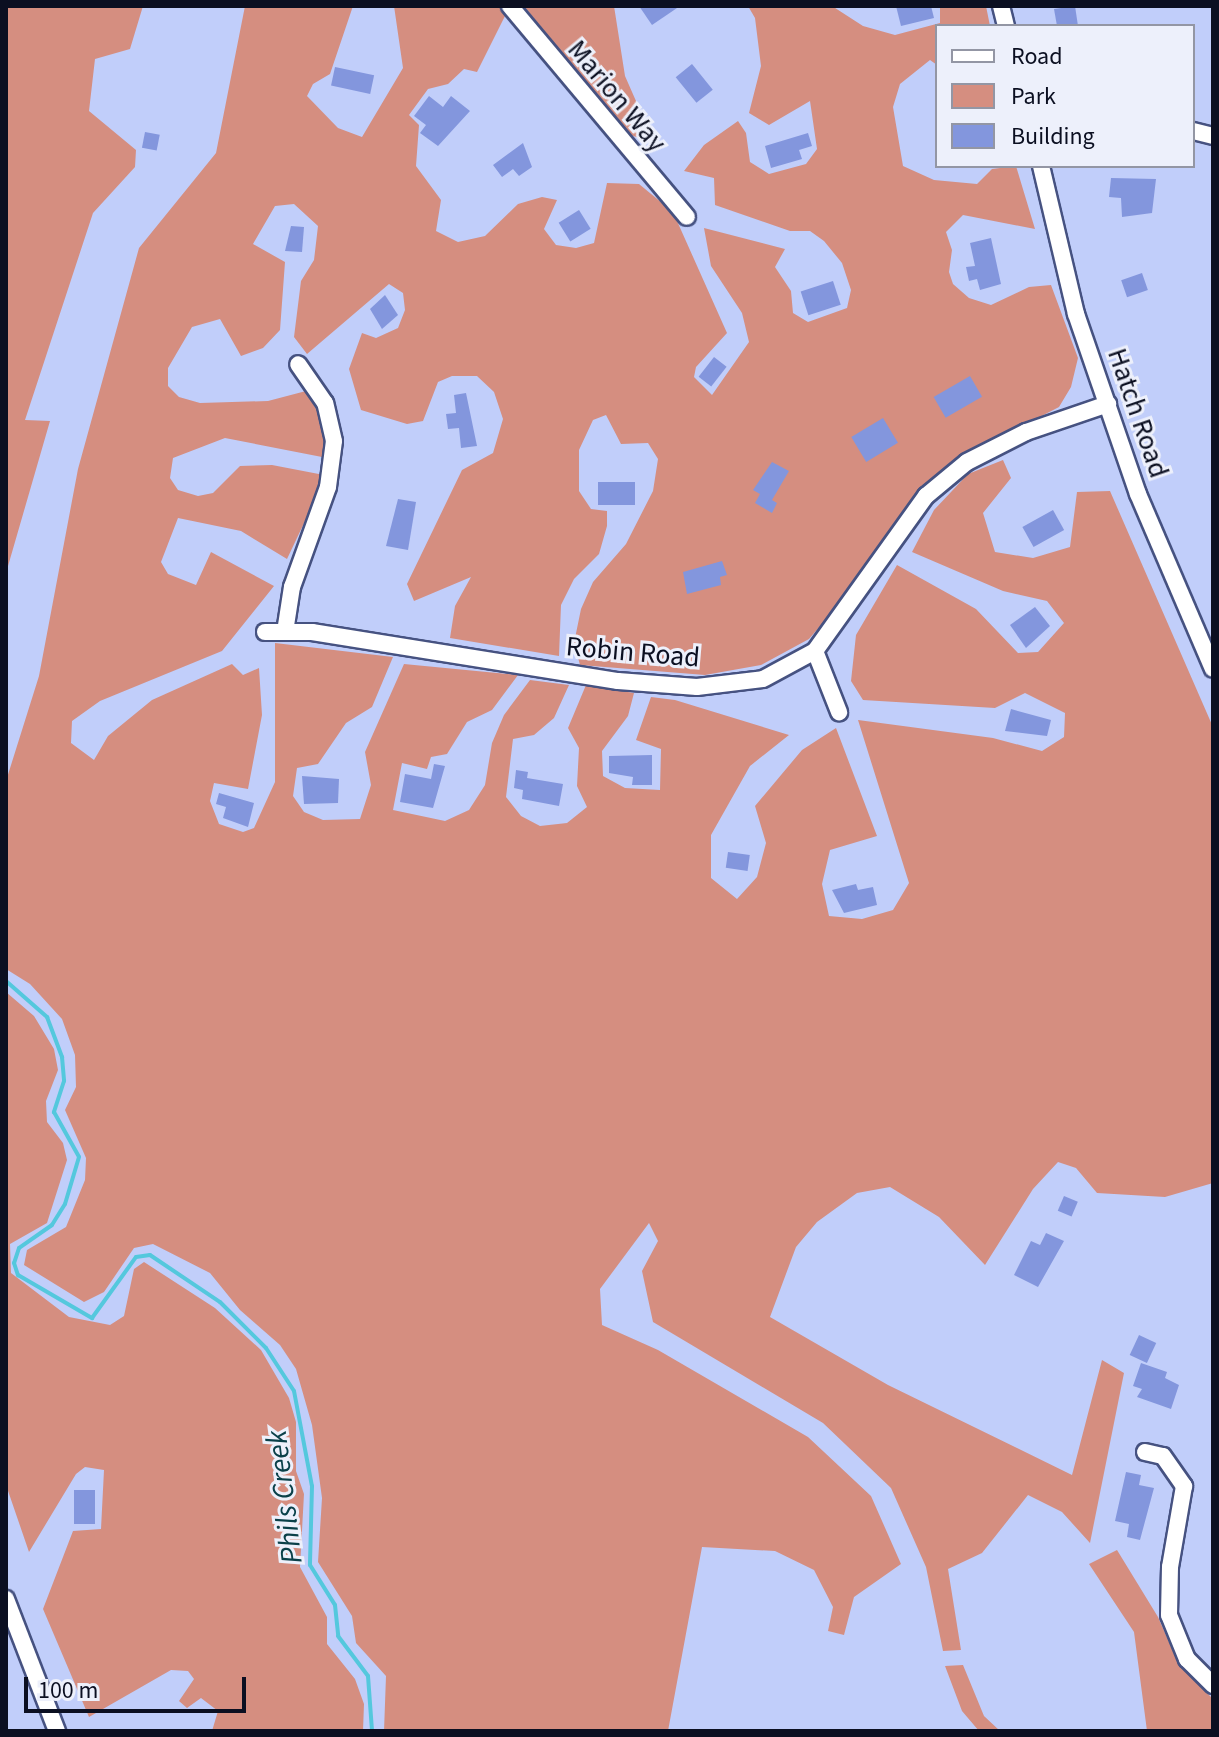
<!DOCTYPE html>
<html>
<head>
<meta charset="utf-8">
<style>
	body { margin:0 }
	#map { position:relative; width:1219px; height:1737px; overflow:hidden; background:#c1cefa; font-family:"Source Sans 3",sans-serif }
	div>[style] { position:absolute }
	.green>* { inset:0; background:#d58e80 }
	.stream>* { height:4px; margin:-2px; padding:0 2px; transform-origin:2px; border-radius:2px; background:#54c8dd }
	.building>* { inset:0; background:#8396dd; transform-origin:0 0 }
	.roads { filter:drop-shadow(2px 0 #465281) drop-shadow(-2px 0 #465281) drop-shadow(0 2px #465281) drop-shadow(0 -2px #465281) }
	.minor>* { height:16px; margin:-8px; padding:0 8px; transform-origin:8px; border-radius:8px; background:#fff }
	span { translate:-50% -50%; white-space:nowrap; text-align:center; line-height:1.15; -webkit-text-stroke:6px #edf0fb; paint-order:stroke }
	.street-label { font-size:28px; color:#0b0f21 }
	.water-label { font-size:30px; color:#0a4049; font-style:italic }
	.frame { position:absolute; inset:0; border:8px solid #0b0f21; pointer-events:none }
	.legend { position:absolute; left:935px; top:24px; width:260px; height:144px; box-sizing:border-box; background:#edf0fb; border:2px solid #9396a4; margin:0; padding:10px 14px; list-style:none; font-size:24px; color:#0b0f21 }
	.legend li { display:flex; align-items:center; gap:16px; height:40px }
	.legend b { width:40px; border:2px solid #9396a4 }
	.scale { position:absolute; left:24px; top:1677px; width:222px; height:36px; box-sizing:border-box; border:4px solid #0b0f21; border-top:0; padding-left:10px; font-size:24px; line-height:28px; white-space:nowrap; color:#0b0f21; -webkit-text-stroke:6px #edf0fb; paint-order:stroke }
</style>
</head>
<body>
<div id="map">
	<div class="green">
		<i style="clip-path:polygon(6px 6px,143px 6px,130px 49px,95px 59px,89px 111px,136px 150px,135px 167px,93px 213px,25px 420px,50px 421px,6px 573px)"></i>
		<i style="clip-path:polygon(245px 6px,353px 6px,330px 74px,313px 84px,307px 96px,338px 128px,362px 137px,403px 68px,394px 6px,501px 6px,507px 12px,477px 72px,464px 69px,448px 84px,428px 89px,409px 115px,419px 125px,416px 166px,441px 200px,436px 231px,458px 242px,485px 236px,518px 204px,542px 197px,557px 200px,544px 229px,556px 245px,576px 248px,594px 243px,607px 183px,639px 184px,673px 212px,727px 333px,696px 367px,694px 377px,712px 395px,749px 342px,742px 313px,711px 266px,704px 228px,785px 249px,775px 267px,791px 291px,793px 313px,808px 322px,847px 308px,851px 290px,842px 263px,824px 241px,810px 231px,790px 231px,715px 205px,714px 178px,684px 171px,704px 145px,738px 121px,746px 133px,750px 162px,769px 174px,806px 164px,817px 149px,810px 101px,769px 125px,749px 113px,761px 66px,755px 18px,748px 6px,832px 6px,863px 26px,895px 35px,940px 23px,940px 6px,986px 6px,990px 26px,937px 26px,937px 65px,930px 60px,900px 84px,893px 107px,903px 166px,934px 180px,977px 184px,992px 169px,1016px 166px,1035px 229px,963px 215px,946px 232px,952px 250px,949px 272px,953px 284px,969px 298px,991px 305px,1029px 287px,1051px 285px,1078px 358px,1071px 387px,1059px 407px,968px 454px,809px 639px,761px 665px,705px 675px,580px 665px,574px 643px,581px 609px,593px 582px,626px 544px,653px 491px,658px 459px,648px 443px,621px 444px,606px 415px,593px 420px,579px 450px,579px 491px,591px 509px,607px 511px,607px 526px,599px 554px,574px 579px,561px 605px,559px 656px,450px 638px,455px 606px,471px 577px,414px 601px,407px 584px,462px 470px,493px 453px,503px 419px,494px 392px,477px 376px,452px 376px,438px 382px,423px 421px,407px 424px,361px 410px,349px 369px,362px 333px,376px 338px,398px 328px,405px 310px,403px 293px,389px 284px,307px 354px,294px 337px,301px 281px,314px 260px,318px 226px,294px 204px,275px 206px,253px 244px,285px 262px,280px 330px,263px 348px,241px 356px,220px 319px,192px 327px,168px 368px,168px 386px,179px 397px,200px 403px,268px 401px,306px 391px,327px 428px,322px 457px,225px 438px,173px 458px,170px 478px,178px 490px,198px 496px,213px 493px,240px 466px,272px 465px,324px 475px,315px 500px,287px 559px,241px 531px,178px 518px,161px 562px,168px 574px,196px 585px,211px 552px,274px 586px,222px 651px,100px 701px,72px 721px,71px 743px,94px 760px,108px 736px,152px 700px,232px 664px,243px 675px,259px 668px,262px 715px,248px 789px,214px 783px,210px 801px,219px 824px,243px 832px,254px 828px,275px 782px,275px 643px,393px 657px,372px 707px,346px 723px,318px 764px,297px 768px,293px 796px,304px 812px,323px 820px,360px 819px,371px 785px,365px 752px,404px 664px,518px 675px,492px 710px,467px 722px,447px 754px,431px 757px,427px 769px,402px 763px,393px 810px,445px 821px,469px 810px,485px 785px,492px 743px,504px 715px,530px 680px,569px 685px,554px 718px,534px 735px,513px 739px,506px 797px,521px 816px,540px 826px,567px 823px,587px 807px,577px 786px,579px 748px,568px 728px,586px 685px,634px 693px,628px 716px,602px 751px,603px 776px,625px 788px,660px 790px,661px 749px,636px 740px,651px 697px,675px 700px,789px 735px,750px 766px,711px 835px,711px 878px,737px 899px,757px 877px,766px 843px,755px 806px,802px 750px,836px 728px,877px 836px,830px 850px,822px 884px,829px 916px,862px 919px,893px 910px,909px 883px,858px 720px,993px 738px,1042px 751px,1064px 737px,1065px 713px,1025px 693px,995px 708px,863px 700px,851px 681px,856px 635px,897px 565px,976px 609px,1018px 653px,1038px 652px,1064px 623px,1047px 601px,1003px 591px,912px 552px,934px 510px,968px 474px,1003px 460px,1011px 478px,983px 513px,995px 552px,1033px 558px,1070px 547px,1077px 492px,1110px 491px,1213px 727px,1213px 1183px,1165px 1197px,1097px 1193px,1076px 1168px,1058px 1162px,1033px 1189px,985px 1265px,939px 1217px,890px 1187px,857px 1193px,817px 1222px,796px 1247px,770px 1317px,888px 1385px,1072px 1475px,1102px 1360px,1124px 1373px,1090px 1543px,1062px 1512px,1028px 1495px,982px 1553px,948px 1569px,961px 1650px,943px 1651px,926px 1567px,891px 1488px,823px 1423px,653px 1322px,642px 1271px,658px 1241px,649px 1223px,600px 1289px,602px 1325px,658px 1350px,808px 1437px,871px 1496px,901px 1564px,854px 1597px,844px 1635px,828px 1631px,833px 1607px,814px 1570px,775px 1551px,702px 1547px,668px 1731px,384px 1731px,386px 1676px,356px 1643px,352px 1616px,318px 1562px,322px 1498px,312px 1425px,296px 1369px,280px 1345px,240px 1310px,210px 1273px,153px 1244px,134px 1248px,104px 1292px,84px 1302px,24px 1265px,27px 1250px,66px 1227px,85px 1180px,86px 1158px,65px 1110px,76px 1087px,75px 1055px,62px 1019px,30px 984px,6px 969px,6px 781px,39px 676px,78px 469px,139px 248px,216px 153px)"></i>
		<i style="clip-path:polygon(524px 6px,614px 6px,625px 76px,643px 117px,641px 139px,621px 131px)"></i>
		<i style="clip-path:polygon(6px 992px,34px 1016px,54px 1049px,58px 1070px,46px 1101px,47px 1122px,63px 1143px,67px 1160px,47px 1223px,10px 1244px,11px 1273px,69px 1317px,110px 1325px,124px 1316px,134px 1269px,144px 1262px,215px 1308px,261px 1350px,289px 1398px,296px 1422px,296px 1471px,304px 1494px,300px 1567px,327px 1617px,327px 1644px,355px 1679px,364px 1704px,363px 1731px,212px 1731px,218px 1711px,201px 1698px,187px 1708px,179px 1701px,194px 1679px,188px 1671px,171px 1670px,89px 1717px,43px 1609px,73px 1531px,101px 1529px,104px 1470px,85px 1467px,76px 1474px,29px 1552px,6px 1485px)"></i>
		<i style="clip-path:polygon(1117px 1550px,1158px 1617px,1179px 1665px,1213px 1699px,1213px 1731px,1147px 1731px,1134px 1632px,1089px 1564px)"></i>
		<i style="clip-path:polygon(963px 1665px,984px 1716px,1000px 1731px,979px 1731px,962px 1711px,945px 1666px)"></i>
	</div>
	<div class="stream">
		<i style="left:6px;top:981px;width:55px;rotate:41.3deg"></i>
		<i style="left:47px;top:1017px;width:43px;rotate:69.4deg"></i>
		<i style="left:62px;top:1057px;width:24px;rotate:85deg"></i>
		<i style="left:64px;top:1081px;width:33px;rotate:108deg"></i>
		<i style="left:54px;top:1112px;width:51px;rotate:60.9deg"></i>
		<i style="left:79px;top:1157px;width:49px;rotate:106.6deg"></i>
		<i style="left:65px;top:1204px;width:25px;rotate:122deg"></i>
		<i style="left:52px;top:1225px;width:40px;rotate:145.1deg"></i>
		<i style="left:19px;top:1248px;width:16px;rotate:108deg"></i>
		<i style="left:14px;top:1263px;width:13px;rotate:72deg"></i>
		<i style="left:18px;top:1275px;width:86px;rotate:30.2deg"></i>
		<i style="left:92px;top:1318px;width:75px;rotate:-54.2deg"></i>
		<i style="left:136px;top:1257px;width:14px;rotate:-8deg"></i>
		<i style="left:150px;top:1255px;width:84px;rotate:33.9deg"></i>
		<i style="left:220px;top:1302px;width:65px;rotate:45deg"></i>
		<i style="left:266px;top:1348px;width:51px;rotate:56.9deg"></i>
		<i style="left:294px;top:1391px;width:97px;rotate:79.3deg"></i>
		<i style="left:312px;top:1486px;width:79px;rotate:91.5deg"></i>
		<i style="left:310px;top:1565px;width:47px;rotate:58deg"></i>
		<i style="left:335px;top:1605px;width:31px;rotate:84deg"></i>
		<i style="left:338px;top:1636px;width:50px;rotate:53.1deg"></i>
		<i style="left:368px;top:1676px;width:55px;rotate:85.8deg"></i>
	</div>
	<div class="building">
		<i style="clip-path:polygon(639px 6px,680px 6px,652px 25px)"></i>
		<i style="clip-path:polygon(896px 6px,931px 6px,934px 18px,901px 26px)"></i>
		<i style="clip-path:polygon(1075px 6px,1078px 26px,1057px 26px,1054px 9px)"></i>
		<i style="left:692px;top:64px;width:33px;height:21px;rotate:51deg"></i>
		<i style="left:335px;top:67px;width:40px;height:19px;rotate:12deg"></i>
		<i style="clip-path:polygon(429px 96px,443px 107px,451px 96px,470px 111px,438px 146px,420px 133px,426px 125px,414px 116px)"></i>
		<i style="left:145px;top:132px;width:15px;height:16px;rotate:11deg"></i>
		<i style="clip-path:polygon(808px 133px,812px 146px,799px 150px,802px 159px,771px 168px,765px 146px)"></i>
		<i style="clip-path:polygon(523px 143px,532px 167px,519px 176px,513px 169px,502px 177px,493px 165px)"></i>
		<i style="clip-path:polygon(1111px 178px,1156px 179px,1152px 213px,1122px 217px,1121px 198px,1109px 197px)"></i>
		<i style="left:579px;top:210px;width:22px;height:24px;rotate:58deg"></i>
		<i style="clip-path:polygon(291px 226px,304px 227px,302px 252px,285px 251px)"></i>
		<i style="clip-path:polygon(991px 238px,1001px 284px,980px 290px,977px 279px,969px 281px,966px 267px,975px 266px,970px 243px)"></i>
		<i style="left:1142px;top:273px;width:18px;height:22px;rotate:71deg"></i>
		<i style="left:833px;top:281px;width:25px;height:34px;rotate:72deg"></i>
		<i style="clip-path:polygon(385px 295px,398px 315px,382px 329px,370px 309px)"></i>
		<i style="left:714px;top:357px;width:16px;height:25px;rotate:38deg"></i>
		<i style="left:970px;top:376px;width:24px;height:42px;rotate:60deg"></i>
		<i style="clip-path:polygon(466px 393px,477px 446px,461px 448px,459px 428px,448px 429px,446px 414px,456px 413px,454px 395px)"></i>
		<i style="left:883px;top:418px;width:29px;height:37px;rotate:59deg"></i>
		<i style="clip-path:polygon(772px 462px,789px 471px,772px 500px,777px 503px,772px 513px,755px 503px,760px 494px,753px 490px)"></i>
		<i style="left:598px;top:482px;width:37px;height:23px"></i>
		<i style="clip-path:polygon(398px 499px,416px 502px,408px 550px,386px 546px)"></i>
		<i style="left:1053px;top:510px;width:23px;height:35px;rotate:61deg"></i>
		<i style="clip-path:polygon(722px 561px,727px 575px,720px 577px,721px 585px,687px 594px,683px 572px)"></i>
		<i style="clip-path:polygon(1035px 607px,1050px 626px,1026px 648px,1010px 625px)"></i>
		<i style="clip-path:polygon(1011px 709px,1051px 720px,1047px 736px,1005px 731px)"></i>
		<i style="clip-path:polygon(652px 755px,652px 785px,632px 785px,633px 777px,609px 773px,609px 756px)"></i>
		<i style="clip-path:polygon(434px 764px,445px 766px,433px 808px,400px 802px,405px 774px,431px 779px)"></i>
		<i style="clip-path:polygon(516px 770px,528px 772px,527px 778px,563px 784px,559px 806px,522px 799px,523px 790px,514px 788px)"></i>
		<i style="clip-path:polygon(302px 776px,339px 779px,338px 803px,304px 804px)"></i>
		<i style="clip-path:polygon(219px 793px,254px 803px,248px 827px,223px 818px,226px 807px,216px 804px)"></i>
		<i style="left:728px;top:852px;width:22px;height:16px;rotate:8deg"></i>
		<i style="clip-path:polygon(856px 884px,858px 890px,873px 887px,877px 905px,844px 913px,832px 890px)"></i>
		<i style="left:1064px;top:1196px;width:15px;height:16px;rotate:23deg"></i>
		<i style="clip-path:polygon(1046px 1233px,1064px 1241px,1038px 1287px,1014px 1275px,1031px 1241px,1040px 1245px)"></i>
		<i style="left:1139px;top:1335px;width:19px;height:22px;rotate:25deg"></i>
		<i style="clip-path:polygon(1141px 1363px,1167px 1372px,1165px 1378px,1179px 1385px,1171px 1409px,1137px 1397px,1142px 1389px,1133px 1386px)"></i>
		<i style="clip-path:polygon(1126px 1472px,1141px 1475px,1139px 1485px,1154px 1488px,1140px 1540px,1127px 1537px,1129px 1524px,1115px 1521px)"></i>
		<i style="left:74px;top:1490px;width:21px;height:34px"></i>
	</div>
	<div class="roads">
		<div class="minor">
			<i style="left:510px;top:6px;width:275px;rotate:50deg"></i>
			<i style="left:1001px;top:6px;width:21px;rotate:76deg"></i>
			<i style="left:1193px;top:131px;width:21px;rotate:14deg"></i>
			<i style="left:1041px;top:166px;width:152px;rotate:76.7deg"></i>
			<i style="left:1076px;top:314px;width:190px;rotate:71deg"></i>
			<i style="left:1138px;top:494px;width:190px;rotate:66.8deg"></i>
			<i style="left:265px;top:632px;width:47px"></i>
			<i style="left:312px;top:632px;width:310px;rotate:9.1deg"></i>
			<i style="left:618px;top:681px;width:79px;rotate:4.3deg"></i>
			<i style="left:697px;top:687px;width:66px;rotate:-6.9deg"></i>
			<i style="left:763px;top:679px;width:59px;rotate:-28.3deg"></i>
			<i style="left:815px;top:651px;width:191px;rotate:-54.4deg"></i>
			<i style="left:926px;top:496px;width:53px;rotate:-39.7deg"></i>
			<i style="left:967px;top:462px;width:66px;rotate:-27deg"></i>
			<i style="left:1026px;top:432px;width:87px;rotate:-18.9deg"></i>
			<i style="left:285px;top:632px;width:46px;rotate:-81.2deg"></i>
			<i style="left:292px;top:587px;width:106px;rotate:-70.2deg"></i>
			<i style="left:328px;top:487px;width:46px;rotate:-82.6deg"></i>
			<i style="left:334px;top:441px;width:39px;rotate:-103deg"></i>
			<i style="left:325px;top:403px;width:47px;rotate:-124.7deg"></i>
			<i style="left:815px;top:651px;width:66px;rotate:68.5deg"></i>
			<i style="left:1145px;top:1452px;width:18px;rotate:13deg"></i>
			<i style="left:1163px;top:1456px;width:37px;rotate:55deg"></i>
			<i style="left:1184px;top:1486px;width:82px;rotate:99.8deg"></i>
			<i style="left:1170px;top:1567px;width:48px;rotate:91.2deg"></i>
			<i style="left:1169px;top:1615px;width:48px;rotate:67.8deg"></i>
			<i style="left:1187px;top:1659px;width:37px;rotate:45deg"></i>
			<i style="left:6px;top:1599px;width:142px;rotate:68.9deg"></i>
		</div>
	</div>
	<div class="street-label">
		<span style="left:617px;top:96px;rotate:50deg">Marion Way</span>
		<span style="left:1138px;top:413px;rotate:71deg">Hatch Road</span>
		<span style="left:633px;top:652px;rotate:5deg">Robin Road</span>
	</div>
	<div class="water-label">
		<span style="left:285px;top:1497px;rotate:-97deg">Phils Creek</span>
	</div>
	<div class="frame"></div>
	<ul class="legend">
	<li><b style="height:10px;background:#fff"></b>Road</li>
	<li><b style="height:22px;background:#d58e80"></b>Park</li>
	<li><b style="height:22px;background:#8396dd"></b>Building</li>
	</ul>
	<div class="scale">100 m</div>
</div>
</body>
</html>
